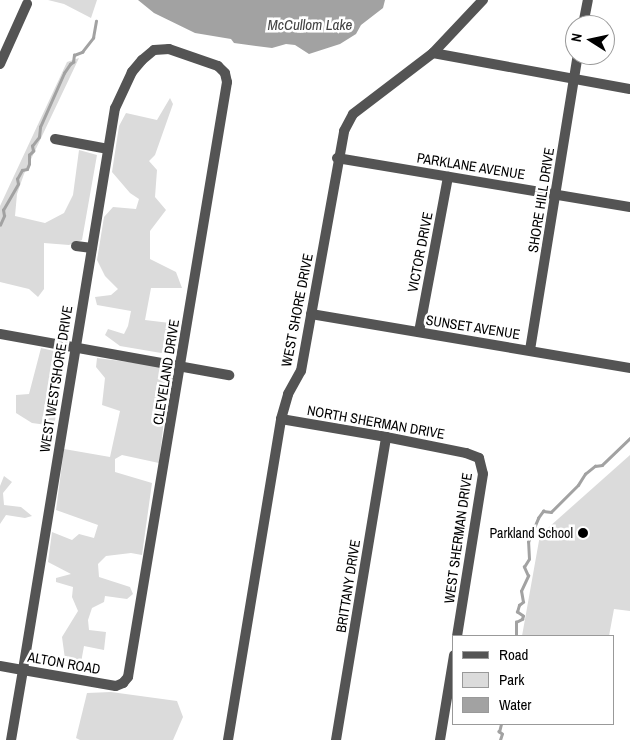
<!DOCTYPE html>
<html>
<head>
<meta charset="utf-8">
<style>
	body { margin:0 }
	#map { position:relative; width:630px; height:740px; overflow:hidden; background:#fff; font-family:"Archivo Narrow",sans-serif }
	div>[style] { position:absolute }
	.green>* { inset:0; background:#dbdbdb }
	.water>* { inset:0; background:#a2a2a2 }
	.stream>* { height:2.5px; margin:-1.25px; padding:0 1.25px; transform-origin:1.25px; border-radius:1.25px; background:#a2a2a2 }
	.minor>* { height:10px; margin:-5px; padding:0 5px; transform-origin:5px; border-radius:5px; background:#545454 }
	.dots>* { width:14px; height:14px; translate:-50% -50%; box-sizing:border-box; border:2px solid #fff; border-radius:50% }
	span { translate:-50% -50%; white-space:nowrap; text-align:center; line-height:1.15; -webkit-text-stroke:5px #fff; paint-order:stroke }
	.street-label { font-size:14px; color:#000 }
	.poi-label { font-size:14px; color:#000 }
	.right { translate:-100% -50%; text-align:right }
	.water-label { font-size:15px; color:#434343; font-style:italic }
	.legend { position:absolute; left:452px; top:635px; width:162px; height:90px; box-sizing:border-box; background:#fff; border:1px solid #999; margin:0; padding:6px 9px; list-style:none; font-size:15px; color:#000 }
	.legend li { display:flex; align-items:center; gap:10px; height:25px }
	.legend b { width:25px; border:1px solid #999 }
	.north { position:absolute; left:565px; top:15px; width:50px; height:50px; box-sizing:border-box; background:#fff; border:1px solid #999; border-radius:50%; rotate:280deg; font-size:14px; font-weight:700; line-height:20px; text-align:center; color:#000 }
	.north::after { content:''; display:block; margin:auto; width:18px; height:22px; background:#000; clip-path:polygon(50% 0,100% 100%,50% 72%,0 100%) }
</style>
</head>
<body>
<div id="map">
	<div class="green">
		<i style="clip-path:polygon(48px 0,97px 0,91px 18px,64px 4px)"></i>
		<i style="clip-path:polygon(79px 58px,24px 174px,17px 194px,15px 216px,45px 223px,64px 213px,73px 195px,79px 150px,97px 155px,82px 240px,69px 245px,44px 243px,44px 289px,38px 297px,29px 289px,0 282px,0 206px,67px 62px)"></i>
		<i style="clip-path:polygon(170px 98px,173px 104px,155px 155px,149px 161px,157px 170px,155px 197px,166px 210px,150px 231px,150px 259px,176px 272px,182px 288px,151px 288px,145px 320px,178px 324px,173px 355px,120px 346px,105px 335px,108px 329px,124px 334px,128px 326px,131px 311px,97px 305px,95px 297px,111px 295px,118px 289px,105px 276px,97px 260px,104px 217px,113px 207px,136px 209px,139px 199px,130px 193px,112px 172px,119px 126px,126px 113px,157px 120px)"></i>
		<i style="clip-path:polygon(41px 348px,67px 354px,54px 426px,32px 423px,16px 413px,16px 395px,29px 394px)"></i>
		<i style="clip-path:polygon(97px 358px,167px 367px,173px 371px,173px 381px,167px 386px,162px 407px,164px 420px,159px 463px,122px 455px,115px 459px,115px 472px,152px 483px,142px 555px,131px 553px,106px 556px,98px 564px,99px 577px,130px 587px,133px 594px,127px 599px,105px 596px,104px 602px,92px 608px,88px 620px,89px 630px,106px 632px,104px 650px,84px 646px,80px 668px,70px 665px,65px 659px,62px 637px,78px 611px,72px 597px,73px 587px,56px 582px,56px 578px,71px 574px,48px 562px,52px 532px,72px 540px,79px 534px,94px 538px,98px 525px,56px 510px,64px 449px,110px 457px,120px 411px,102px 405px,105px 378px,96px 367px)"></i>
		<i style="clip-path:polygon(630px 455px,630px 611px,614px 609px,609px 636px,522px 636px,540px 535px)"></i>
		<i style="clip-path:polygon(4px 476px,12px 482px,3px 493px,4px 505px,21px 507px,32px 516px,25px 518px,6px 515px,0 524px,0 486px)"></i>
		<i style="clip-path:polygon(111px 692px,177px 701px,183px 717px,173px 740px,80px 740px,76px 738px,87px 693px)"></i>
	</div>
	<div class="water">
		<i style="clip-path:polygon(138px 0,385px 0,383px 8px,361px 25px,356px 34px,340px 44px,309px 54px,295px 45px,286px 44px,272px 48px,234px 43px,231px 39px,195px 33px,154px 13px)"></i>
	</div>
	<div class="stream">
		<i style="left:0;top:225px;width:10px;rotate:-66deg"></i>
		<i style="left:4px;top:216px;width:6px;rotate:-99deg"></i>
		<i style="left:3px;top:210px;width:30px;rotate:-60deg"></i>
		<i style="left:18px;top:184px;width:5px;rotate:-101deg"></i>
		<i style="left:17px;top:179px;width:10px;rotate:-61deg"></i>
		<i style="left:22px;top:170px;width:5px;rotate:-11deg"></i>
		<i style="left:27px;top:169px;width:5px;rotate:-68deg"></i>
		<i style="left:29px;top:164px;width:9px;rotate:-90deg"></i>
		<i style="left:29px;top:155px;width:6px;rotate:-45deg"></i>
		<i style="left:33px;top:151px;width:5px;rotate:-101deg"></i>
		<i style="left:32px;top:146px;width:11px;rotate:-52deg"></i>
		<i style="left:39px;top:137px;width:10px;rotate:-84deg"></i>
		<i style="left:40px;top:127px;width:59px;rotate:-66deg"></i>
		<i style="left:64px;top:73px;width:11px;rotate:-56deg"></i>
		<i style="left:70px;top:64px;width:4px;rotate:-34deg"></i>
		<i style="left:73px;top:62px;width:7px;rotate:-82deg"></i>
		<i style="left:74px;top:55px;width:9px;rotate:-21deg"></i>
		<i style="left:82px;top:52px;width:18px;rotate:-52deg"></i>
		<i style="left:93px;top:38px;width:17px;rotate:-80deg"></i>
		<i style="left:516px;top:636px;width:14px;rotate:-90deg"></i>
		<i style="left:516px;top:622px;width:7px;rotate:-27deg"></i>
		<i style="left:522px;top:619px;width:3px;rotate:-72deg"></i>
		<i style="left:523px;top:616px;width:7px;rotate:-146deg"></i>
		<i style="left:517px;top:612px;width:7px;rotate:-74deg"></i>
		<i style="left:519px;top:605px;width:5px;rotate:-37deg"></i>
		<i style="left:523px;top:602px;width:11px;rotate:-100deg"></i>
		<i style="left:521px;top:591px;width:17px;rotate:-65deg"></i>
		<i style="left:528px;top:576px;width:10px;rotate:-114deg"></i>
		<i style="left:524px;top:567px;width:9px;rotate:-58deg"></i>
		<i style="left:529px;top:559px;width:17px;rotate:-93deg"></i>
		<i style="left:528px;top:542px;width:26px;rotate:-67deg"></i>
		<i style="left:538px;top:518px;width:9px;rotate:-54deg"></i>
		<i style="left:543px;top:511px;width:8px;rotate:7deg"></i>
		<i style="left:551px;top:512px;width:38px;rotate:-45deg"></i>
		<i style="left:578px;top:485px;width:13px;rotate:-58deg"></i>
		<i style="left:585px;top:474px;width:13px;rotate:-39deg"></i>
		<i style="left:595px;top:466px;width:7px;rotate:-8deg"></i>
		<i style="left:602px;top:465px;width:39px;rotate:-44deg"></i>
		<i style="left:500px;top:740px;width:6px;rotate:-72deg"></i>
		<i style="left:502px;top:734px;width:4px;rotate:-146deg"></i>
		<i style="left:499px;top:732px;width:8px;rotate:-76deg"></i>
	</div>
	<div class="minor">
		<i style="left:583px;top:25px;width:25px;rotate:-79deg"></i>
		<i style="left:433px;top:53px;width:200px;rotate:10.4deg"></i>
		<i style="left:0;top:64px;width:66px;rotate:-65.8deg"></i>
		<i style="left:55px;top:139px;width:54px;rotate:10.7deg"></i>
		<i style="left:337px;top:158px;width:297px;rotate:9.5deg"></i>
		<i style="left:76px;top:246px;width:16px;rotate:7deg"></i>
		<i style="left:311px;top:314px;width:324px;rotate:9.6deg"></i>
		<i style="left:419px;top:332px;width:158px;rotate:-79.4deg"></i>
		<i style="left:0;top:334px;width:233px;rotate:10.2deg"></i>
		<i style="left:530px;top:350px;width:299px;rotate:-80.8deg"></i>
		<i style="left:281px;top:419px;width:107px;rotate:9.7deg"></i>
		<i style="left:386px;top:437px;width:82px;rotate:11.3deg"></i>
		<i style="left:466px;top:453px;width:14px;rotate:21deg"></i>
		<i style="left:479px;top:458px;width:16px;rotate:76deg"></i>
		<i style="left:483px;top:474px;width:164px;rotate:99.1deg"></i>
		<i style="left:0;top:666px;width:23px;rotate:10deg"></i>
		<i style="left:23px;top:670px;width:94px;rotate:9.8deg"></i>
		<i style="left:116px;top:686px;width:8px;rotate:-23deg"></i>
		<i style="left:123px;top:683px;width:8px;rotate:-50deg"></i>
		<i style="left:128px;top:677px;width:603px;rotate:-80.55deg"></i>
		<i style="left:227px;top:82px;width:9px;rotate:-103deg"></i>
		<i style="left:225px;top:73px;width:10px;rotate:-135deg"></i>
		<i style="left:218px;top:66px;width:52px;rotate:-160.9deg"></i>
		<i style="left:169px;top:49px;width:15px;rotate:176deg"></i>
		<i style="left:154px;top:50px;width:16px;rotate:140deg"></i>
		<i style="left:142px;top:60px;width:16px;rotate:130deg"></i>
		<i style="left:132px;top:72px;width:40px;rotate:115deg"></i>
		<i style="left:115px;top:108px;width:569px;rotate:99.3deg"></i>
		<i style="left:23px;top:670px;width:71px;rotate:99.7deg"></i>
		<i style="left:228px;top:740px;width:325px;rotate:-80.6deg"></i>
		<i style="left:281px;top:419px;width:26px;rotate:-74deg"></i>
		<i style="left:288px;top:394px;width:26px;rotate:-61deg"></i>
		<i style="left:301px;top:371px;width:244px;rotate:-79.8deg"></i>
		<i style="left:344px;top:131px;width:19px;rotate:-62deg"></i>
		<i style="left:353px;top:114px;width:101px;rotate:-37.3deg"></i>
		<i style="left:433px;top:53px;width:73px;rotate:-46.7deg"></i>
		<i style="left:336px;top:740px;width:307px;rotate:-80.6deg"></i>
		<i style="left:440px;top:740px;width:86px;rotate:-80.6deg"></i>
	</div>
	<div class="dots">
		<i style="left:583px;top:533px;background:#000"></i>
	</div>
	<div class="street-label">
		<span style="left:471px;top:166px;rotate:9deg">PARKLANE AVENUE</span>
		<span style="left:541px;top:200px;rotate:-81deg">SHORE HILL DRIVE</span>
		<span style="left:420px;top:252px;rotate:-79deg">VICTOR DRIVE</span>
		<span style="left:297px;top:310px;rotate:-79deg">WEST SHORE DRIVE</span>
		<span style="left:473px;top:327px;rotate:9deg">SUNSET AVENUE</span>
		<span style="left:166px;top:372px;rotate:-81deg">CLEVELAND DRIVE</span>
		<span style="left:56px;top:379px;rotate:-81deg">WEST WESTSHORE DRIVE</span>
		<span style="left:376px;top:422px;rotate:10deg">NORTH SHERMAN DRIVE</span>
		<span style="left:458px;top:538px;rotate:-82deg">WEST SHERMAN DRIVE</span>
		<span style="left:348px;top:586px;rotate:-81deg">BRITTANY DRIVE</span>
		<span style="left:64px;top:663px;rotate:10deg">ALTON ROAD</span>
	</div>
	<div class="poi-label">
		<span class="right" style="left:573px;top:533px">Parkland School</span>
	</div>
	<div class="water-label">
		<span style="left:310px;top:25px">McCullom Lake</span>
	</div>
	<ul class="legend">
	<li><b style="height:6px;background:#545454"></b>Road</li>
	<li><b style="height:14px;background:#dbdbdb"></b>Park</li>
	<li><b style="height:14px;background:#a2a2a2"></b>Water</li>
	</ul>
	<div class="north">N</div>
</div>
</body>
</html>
